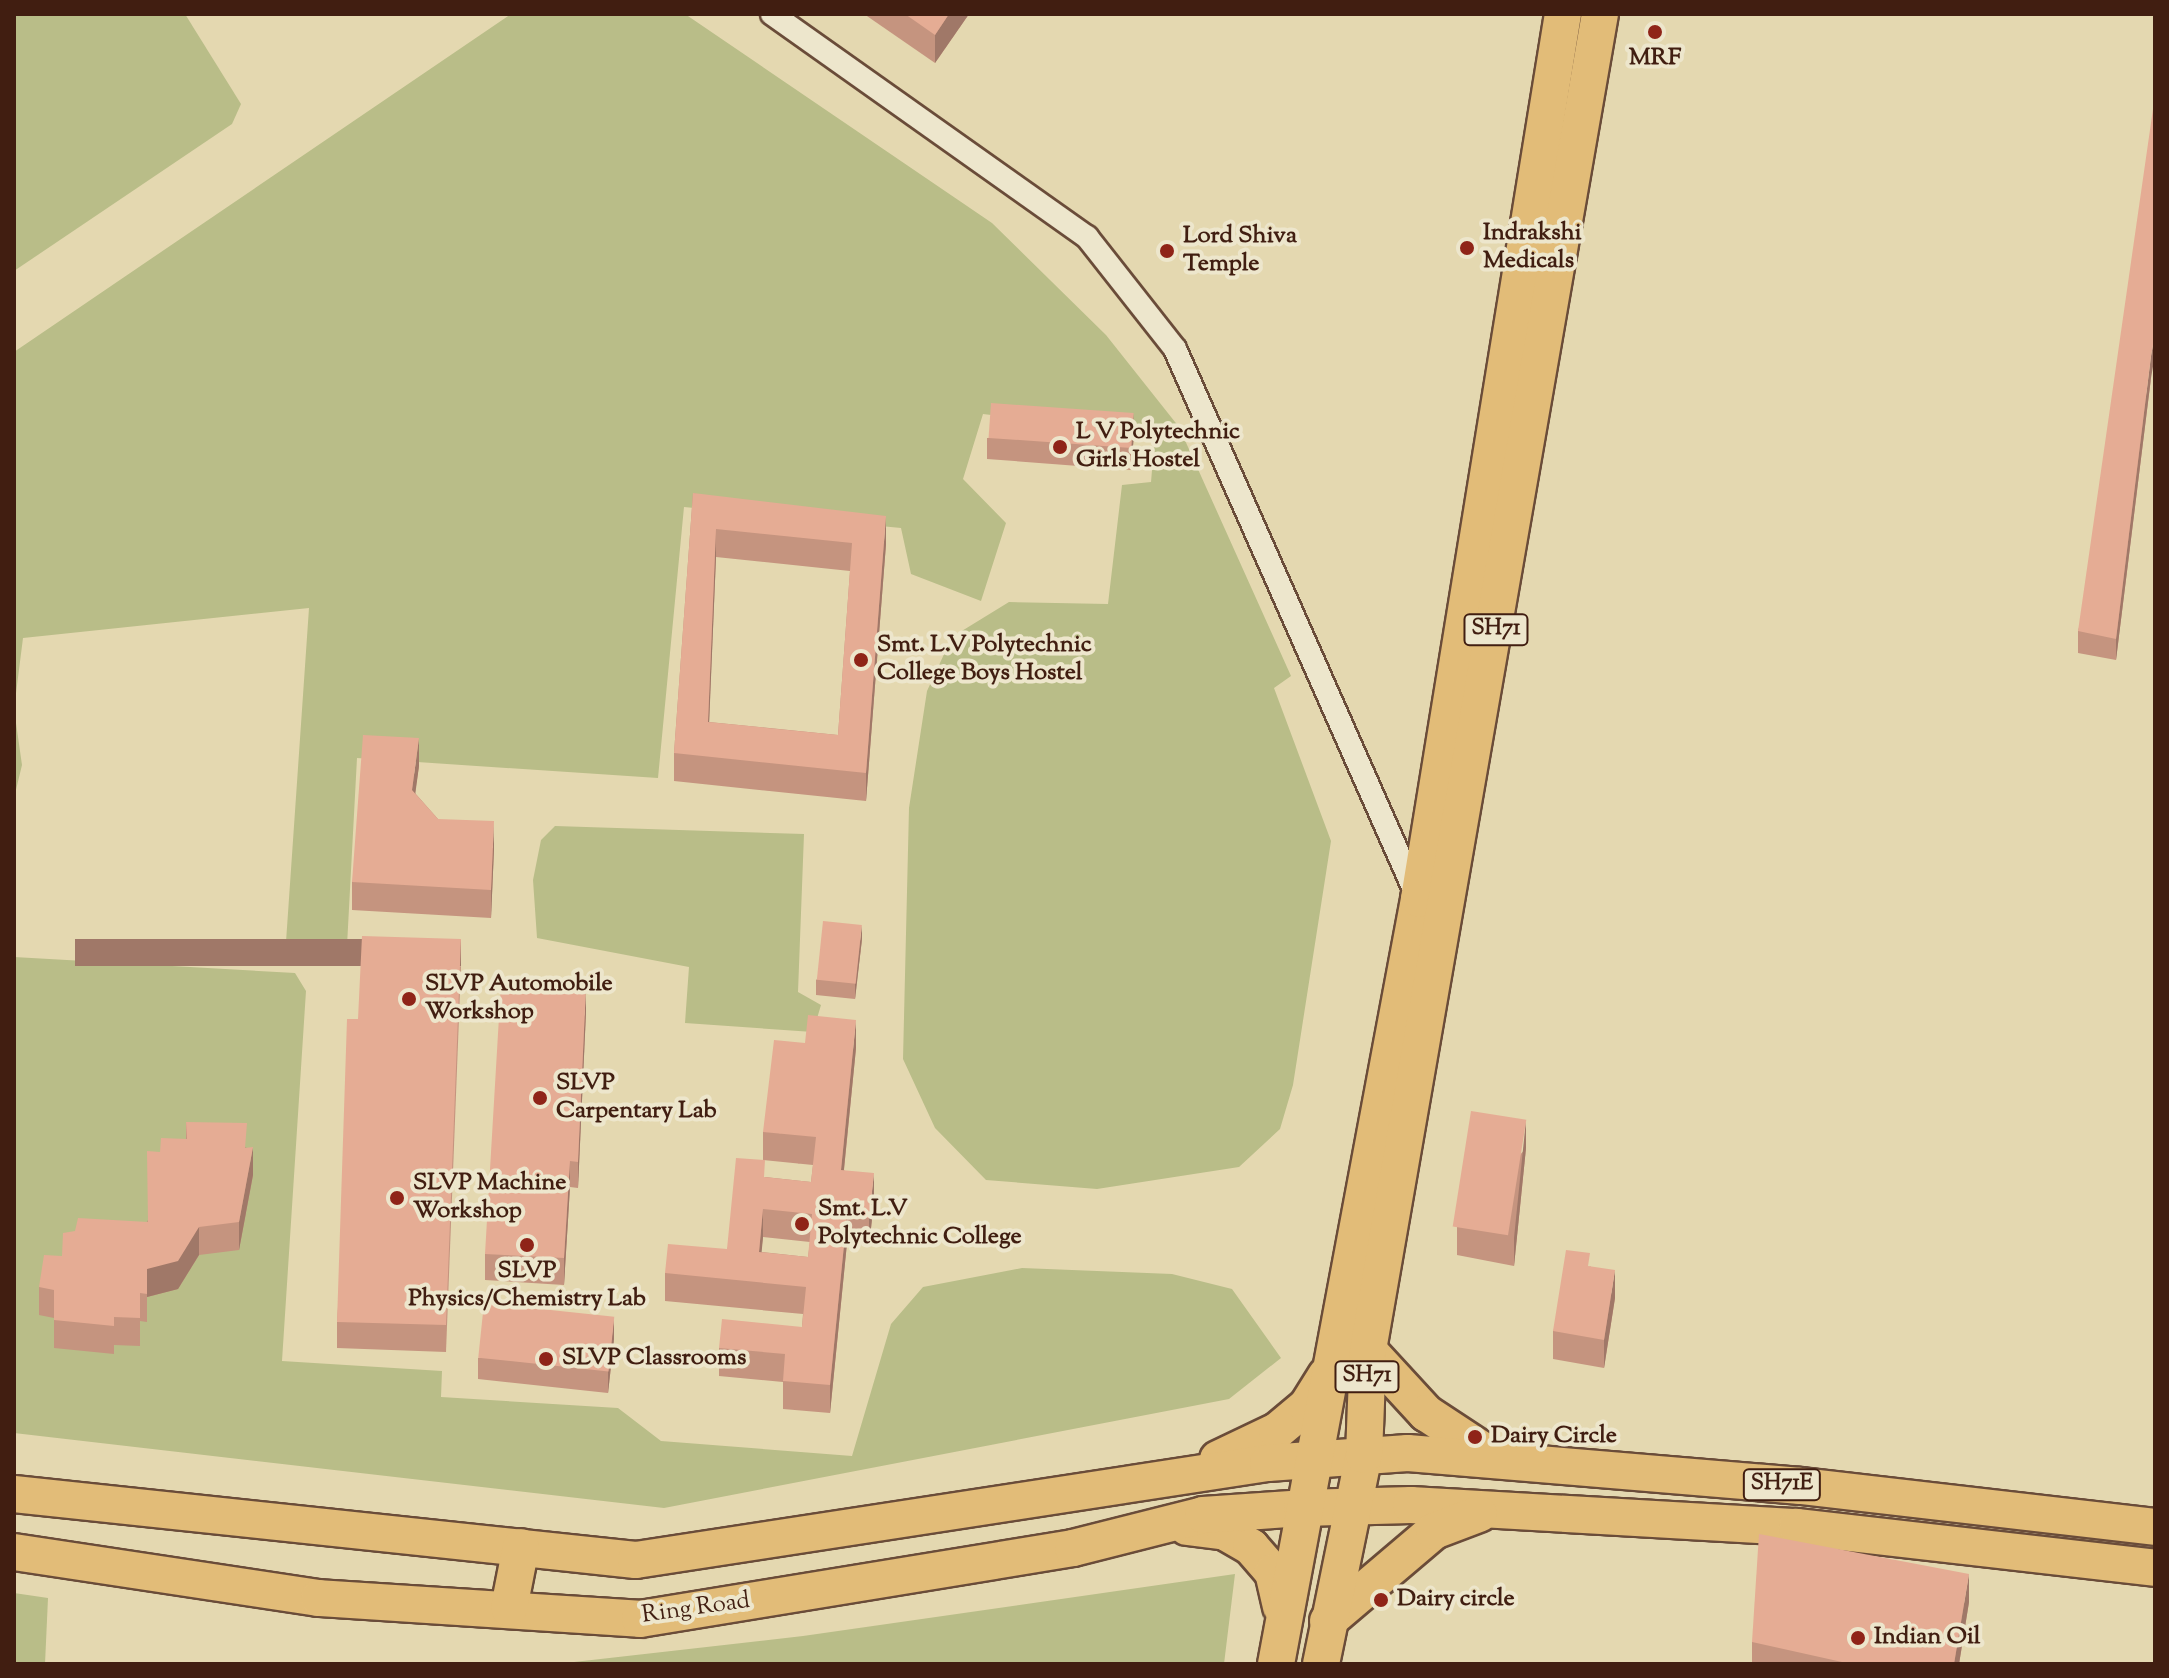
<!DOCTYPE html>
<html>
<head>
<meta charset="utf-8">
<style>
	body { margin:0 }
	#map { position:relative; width:2169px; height:1678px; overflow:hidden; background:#e4d8b0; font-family:"Sorts Mill Goudy",serif }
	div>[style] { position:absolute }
	.green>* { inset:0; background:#b9bd88 }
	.roads { filter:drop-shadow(2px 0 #6a4c39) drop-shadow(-2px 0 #6a4c39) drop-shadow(0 2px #6a4c39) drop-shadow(0 -2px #6a4c39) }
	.minor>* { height:22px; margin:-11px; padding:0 11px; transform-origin:11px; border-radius:11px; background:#ede6cc }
	.primary>* { height:36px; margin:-18px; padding:0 18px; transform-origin:18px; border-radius:18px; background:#e2bc78 }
	.wall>* { inset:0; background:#c5947f }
	.shaded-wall>* { inset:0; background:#a07868; transform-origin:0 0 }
	.building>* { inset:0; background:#e5ac94; transform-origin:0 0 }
	.dots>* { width:22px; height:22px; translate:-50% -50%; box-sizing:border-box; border:4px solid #ede6cc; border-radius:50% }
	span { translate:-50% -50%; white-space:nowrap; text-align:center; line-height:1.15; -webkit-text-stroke:8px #ede6cc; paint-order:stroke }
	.shield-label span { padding:2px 6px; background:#ede6cc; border:2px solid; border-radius:6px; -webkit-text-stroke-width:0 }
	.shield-label { font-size:22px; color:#411e11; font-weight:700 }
	.poi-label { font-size:24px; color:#411e11; font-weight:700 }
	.left { translate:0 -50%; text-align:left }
	.street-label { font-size:24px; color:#411e11 }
	.frame { position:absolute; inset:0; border:16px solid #411e11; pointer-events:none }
</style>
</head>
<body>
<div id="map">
	<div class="green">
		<i style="clip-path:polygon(14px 14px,185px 14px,241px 104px,232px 124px,14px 271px)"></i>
		<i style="clip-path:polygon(511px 14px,685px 14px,992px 223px,1106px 335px,1179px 427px,1291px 676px,1274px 688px,1331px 841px,1293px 1085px,1280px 1129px,1239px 1167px,1097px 1189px,986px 1180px,935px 1128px,903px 1059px,909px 808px,927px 691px,952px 637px,1009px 602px,1108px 604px,1122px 485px,1151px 482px,1155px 435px,983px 414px,963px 479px,1006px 523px,981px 601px,911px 574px,901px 528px,684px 507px,658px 778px,357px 758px,347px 946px,286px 942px,309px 608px,23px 638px,14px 709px,22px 765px,14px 798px,14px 352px)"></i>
		<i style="clip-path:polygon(555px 826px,804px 834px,798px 992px,821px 1005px,813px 1032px,685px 1023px,689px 967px,537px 938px,533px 880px,541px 840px)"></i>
		<i style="clip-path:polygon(14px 957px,295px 973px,306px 991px,282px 1361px,442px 1371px,441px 1397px,618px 1408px,661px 1441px,852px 1456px,891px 1324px,923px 1287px,1022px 1268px,1172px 1274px,1232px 1289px,1281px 1358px,1229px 1399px,664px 1508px,14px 1433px)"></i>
		<i style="clip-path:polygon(1235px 1574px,1224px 1664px,574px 1662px,803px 1636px)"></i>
		<i style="clip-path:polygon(14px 1593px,48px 1598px,45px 1664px,14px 1664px)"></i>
	</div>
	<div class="roads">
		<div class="minor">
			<i style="left:772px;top:14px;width:386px;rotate:35.3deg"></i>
			<i style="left:1087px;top:237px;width:142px;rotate:51.8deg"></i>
			<i style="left:1175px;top:349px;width:598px;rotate:66.13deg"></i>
		</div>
		<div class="primary">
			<i style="left:1368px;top:1350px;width:86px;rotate:47.4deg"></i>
			<i style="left:1426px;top:1413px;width:80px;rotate:33.3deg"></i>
			<i style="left:1218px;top:1459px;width:65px;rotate:-25.4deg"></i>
			<i style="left:1277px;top:1431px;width:39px;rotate:-40deg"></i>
			<i style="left:1307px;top:1406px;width:36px;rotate:-58deg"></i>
			<i style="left:14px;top:1494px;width:625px;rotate:6.06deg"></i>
			<i style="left:636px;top:1560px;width:639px;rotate:-8.73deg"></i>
			<i style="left:1268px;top:1463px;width:140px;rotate:-4.1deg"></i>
			<i style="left:1408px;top:1453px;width:394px;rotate:4.8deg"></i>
			<i style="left:1801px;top:1486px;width:356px;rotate:6.6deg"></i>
			<i style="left:1187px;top:1527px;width:38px;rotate:7deg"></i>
			<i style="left:1225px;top:1532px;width:30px;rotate:30deg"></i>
			<i style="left:1251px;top:1547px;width:33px;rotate:49deg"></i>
			<i style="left:1273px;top:1572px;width:35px;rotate:77deg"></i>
			<i style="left:14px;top:1552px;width:308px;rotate:8.6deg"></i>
			<i style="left:319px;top:1598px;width:322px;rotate:3.7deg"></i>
			<i style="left:640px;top:1619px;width:439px;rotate:-9.3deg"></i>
			<i style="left:1073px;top:1548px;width:134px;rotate:-14.2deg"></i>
			<i style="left:1203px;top:1515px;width:99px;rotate:-4deg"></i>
			<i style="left:1302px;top:1508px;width:109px;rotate:-1.6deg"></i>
			<i style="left:1411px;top:1505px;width:387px;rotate:3.3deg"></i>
			<i style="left:1797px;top:1527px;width:360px;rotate:6.5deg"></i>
			<i style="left:509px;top:1608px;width:62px;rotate:-78.9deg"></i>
			<i style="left:1328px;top:1621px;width:139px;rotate:-40.3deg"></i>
			<i style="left:1434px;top:1531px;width:48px;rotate:-20.7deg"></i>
			<i style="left:1276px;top:1664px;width:778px;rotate:-79.41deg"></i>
			<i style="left:1419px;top:899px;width:897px;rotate:-80.76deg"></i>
			<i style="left:1321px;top:1664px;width:213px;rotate:-78.4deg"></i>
			<i style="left:1364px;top:1455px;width:105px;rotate:-87.8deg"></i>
			<i style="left:1368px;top:1350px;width:1356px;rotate:-80.15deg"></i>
		</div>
	</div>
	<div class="wall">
		<i style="clip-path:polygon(864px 14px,969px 14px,935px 63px)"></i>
		<i style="clip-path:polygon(2151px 378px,2116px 660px,2078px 653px,2078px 631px)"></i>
		<i style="clip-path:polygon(1134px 434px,1131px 470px,987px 459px,987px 438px)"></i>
		<i style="clip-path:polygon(evenodd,693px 493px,886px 544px,866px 801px,674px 781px,674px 753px,693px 493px,716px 557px,850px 571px,838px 735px,709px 722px,716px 557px)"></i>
		<i style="clip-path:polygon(419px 766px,415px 793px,438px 819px,494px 849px,491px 918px,352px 910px,352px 882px)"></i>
		<i style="clip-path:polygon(862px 939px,855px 999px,816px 995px,816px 980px)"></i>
		<i style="clip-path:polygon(461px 966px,446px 1352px,337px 1348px,337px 1322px,358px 1019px)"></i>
		<i style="clip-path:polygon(586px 1012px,578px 1188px,570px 1187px,564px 1285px,485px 1280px,485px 1254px)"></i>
		<i style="clip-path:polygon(evenodd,856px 1048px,844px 1170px,874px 1201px,869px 1246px,847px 1243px,830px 1413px,783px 1409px,783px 1382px,719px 1376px,719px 1348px,802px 1327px,803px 1314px,665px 1301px,665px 1273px,727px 1249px,765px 1177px,811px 1182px,813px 1165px,763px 1160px,763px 1132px,856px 1048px,763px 1237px,810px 1242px,808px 1257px,761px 1252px,763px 1237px)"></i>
		<i style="clip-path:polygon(186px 1122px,247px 1148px,253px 1175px,239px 1250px,199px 1255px,178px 1289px,147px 1297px,147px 1322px,140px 1321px,140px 1346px,114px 1345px,114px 1354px,54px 1348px,54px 1318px,39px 1315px,39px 1287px,62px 1256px,147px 1222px,186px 1139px)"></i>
		<i style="clip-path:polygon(1526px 1148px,1514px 1266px,1457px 1255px,1457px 1227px)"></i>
		<i style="clip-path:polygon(1590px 1266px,1615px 1298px,1604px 1368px,1553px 1359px,1553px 1331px)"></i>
		<i style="clip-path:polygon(614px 1339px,608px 1393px,478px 1379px,478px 1358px)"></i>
		<i style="clip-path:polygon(1969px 1602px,1959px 1664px,1752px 1664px,1752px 1642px)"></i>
	</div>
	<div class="shaded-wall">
		<i style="clip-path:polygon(949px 14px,969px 14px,935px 63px,935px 35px)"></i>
		<i style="clip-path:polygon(2155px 334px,2155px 355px,2151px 378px,2116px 660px,2116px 639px,2151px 356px)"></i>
		<i style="clip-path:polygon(1134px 413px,1134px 434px,1131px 470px,1131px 449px)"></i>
		<i style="clip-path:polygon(886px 516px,886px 544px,866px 801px,866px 773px)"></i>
		<i style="clip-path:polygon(716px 529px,716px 557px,708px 750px,708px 722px)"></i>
		<i style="clip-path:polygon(419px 738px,419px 766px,412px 818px,412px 790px)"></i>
		<i style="clip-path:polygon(494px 821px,494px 849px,491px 918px,491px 890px)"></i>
		<i style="clip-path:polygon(862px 925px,862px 939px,855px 999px,855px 984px)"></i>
		<i style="left:461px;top:939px;width:27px;height:386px;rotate:90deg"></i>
		<i style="clip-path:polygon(586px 986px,586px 1012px,578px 1188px,578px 1162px)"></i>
		<i style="clip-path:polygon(856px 1020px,856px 1048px,841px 1198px,841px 1170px)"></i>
		<i style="clip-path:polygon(1526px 1120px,1526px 1148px,1514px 1266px,1514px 1238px)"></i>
		<i style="clip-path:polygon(253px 1147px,253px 1175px,239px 1250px,239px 1222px)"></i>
		<i style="clip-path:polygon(570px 1161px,570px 1187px,564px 1285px,564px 1258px)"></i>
		<i style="clip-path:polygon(874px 1173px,874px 1201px,869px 1246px,869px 1218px)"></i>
		<i style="clip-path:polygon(763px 1209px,763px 1237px,759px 1280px,759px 1252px)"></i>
		<i style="clip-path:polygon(847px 1215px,847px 1243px,830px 1413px,830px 1385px)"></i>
		<i style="clip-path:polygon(199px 1227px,199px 1255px,178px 1289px,147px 1297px,147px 1269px)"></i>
		<i style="clip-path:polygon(1615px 1270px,1615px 1298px,1604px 1368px,1604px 1340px)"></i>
		<i style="clip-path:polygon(614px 1317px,614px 1339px,608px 1393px,608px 1372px)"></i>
		<i style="clip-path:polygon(1969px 1574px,1969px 1602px,1959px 1664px,1954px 1664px)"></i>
	</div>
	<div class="building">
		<i style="clip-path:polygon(905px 14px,949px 14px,935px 35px)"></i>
		<i style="clip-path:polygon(2155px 95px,2155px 334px,2151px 356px,2116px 639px,2078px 631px)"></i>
		<i style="left:991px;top:403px;width:143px;height:35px;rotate:4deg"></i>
		<i style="clip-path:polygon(evenodd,693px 493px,886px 516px,866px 773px,674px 753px,693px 493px,716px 529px,852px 543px,838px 735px,708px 722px,716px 529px)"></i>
		<i style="clip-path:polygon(363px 735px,419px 738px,412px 790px,438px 819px,494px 821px,491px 890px,352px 882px)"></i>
		<i style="left:823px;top:921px;width:39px;height:59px;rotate:6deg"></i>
		<i style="clip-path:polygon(362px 936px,461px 939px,446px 1325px,337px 1322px,347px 1019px,358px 1019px)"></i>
		<i style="clip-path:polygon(501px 983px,586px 986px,578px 1162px,570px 1161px,564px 1258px,485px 1254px)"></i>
		<i style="clip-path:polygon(evenodd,808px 1015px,856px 1020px,841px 1170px,874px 1173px,869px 1218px,847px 1215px,830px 1385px,783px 1381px,785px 1354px,719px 1348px,722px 1319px,802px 1327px,806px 1287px,665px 1273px,668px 1244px,727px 1249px,736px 1158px,765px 1160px,764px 1177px,811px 1182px,816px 1137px,763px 1132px,774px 1040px,805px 1043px,808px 1015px,763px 1209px,812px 1214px,808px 1257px,759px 1252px,763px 1209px)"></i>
		<i style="left:1471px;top:1111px;width:56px;height:117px;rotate:9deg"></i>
		<i style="clip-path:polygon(186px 1122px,247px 1123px,245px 1148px,253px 1147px,239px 1222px,199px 1227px,178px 1261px,147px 1269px,147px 1294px,140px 1293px,140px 1318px,114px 1317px,114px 1326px,54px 1320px,54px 1290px,39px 1287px,44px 1255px,62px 1256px,63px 1233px,75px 1231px,78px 1218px,148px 1222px,147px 1151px,160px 1152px,161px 1138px,187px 1139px)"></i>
		<i style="clip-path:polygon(1566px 1250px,1590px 1253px,1588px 1266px,1615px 1270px,1604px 1340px,1553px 1331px)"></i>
		<i style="left:484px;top:1303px;width:131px;height:55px;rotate:6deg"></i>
		<i style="clip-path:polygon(1759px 1534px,1969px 1574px,1954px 1664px,1851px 1664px,1752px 1642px)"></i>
	</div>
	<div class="dots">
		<i style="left:1655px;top:32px;background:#8f2418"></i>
		<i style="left:1467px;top:248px;background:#8f2418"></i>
		<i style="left:1167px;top:251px;background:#8f2418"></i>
		<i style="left:1060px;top:447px;background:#8f2418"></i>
		<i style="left:861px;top:660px;background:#8f2418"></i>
		<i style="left:409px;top:999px;background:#8f2418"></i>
		<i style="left:540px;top:1098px;background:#8f2418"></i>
		<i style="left:397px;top:1198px;background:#8f2418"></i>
		<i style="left:802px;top:1224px;background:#8f2418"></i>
		<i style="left:527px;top:1245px;background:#8f2418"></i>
		<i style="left:546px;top:1359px;background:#8f2418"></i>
		<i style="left:1475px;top:1437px;background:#8f2418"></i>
		<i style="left:1381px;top:1600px;background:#8f2418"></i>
		<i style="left:1858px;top:1638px;background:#8f2418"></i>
	</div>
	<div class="shield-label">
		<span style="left:1496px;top:630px">SH71</span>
		<span style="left:1367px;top:1377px">SH71</span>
		<span style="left:1782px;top:1485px">SH71E</span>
	</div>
	<div class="poi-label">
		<span style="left:1655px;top:59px">MRF</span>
		<span class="left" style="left:1483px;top:248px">Indrakshi<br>Medicals</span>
		<span class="left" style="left:1183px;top:251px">Lord Shiva<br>Temple</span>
		<span class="left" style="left:1076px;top:447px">L V Polytechnic<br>Girls Hostel</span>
		<span class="left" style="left:877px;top:660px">Smt. L.V Polytechnic<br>College Boys Hostel</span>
		<span class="left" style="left:425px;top:999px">SLVP Automobile<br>Workshop</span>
		<span class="left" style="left:556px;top:1098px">SLVP<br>Carpentary Lab</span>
		<span class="left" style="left:413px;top:1198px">SLVP Machine<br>Workshop</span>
		<span class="left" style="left:818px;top:1224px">Smt. L.V<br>Polytechnic College</span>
		<span style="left:527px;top:1286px">SLVP<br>Physics/Chemistry Lab</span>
		<span class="left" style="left:562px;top:1359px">SLVP Classrooms</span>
		<span class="left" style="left:1491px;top:1437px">Dairy Circle</span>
		<span class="left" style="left:1397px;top:1600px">Dairy circle</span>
		<span class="left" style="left:1874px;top:1638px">Indian Oil</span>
	</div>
	<div class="street-label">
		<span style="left:696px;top:1609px;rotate:-8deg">Ring Road</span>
	</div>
	<div class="frame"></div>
</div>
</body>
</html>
